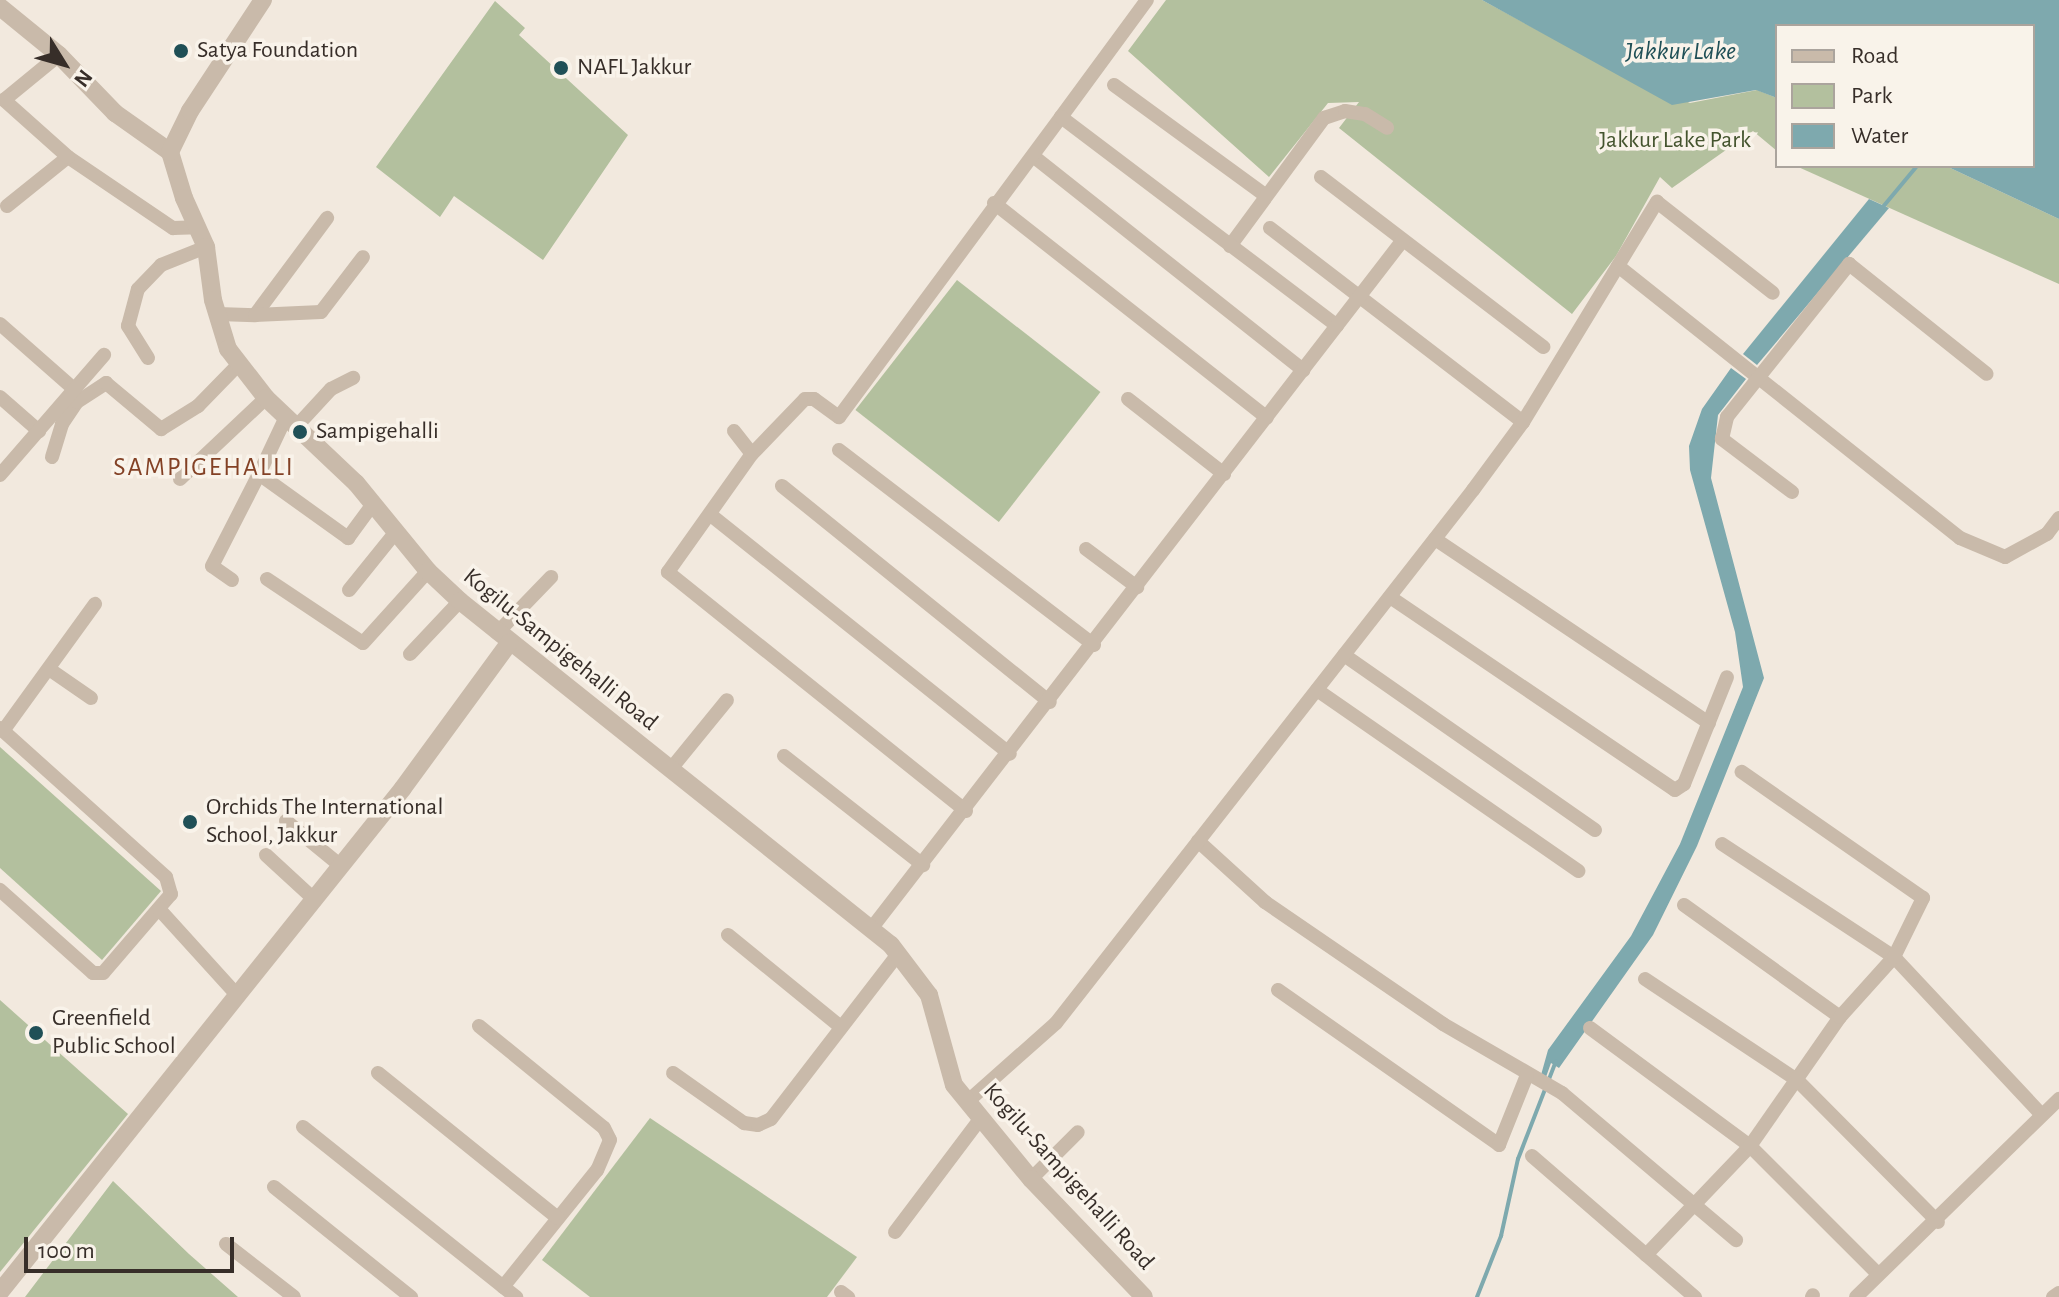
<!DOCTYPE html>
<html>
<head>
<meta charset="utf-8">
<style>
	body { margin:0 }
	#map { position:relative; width:2059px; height:1297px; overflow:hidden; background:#f2e9de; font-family:"Alegreya Sans",sans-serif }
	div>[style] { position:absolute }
	.green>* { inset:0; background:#b3c09e; transform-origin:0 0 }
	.water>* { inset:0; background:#7ea9ae }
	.stream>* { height:4px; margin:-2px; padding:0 2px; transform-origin:2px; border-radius:2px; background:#7ea9ae }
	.minor>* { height:14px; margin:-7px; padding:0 7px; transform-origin:7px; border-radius:7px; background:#c9baaa }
	.tertiary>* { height:18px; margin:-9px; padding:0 9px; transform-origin:9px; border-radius:9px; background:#c9baaa }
	.dots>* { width:22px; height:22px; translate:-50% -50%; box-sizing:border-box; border:4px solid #f9f3ea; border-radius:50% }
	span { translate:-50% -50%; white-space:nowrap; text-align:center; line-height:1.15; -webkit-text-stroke:7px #f9f3ea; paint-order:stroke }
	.poi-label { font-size:24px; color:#372e29 }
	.left { translate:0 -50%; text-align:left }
	.park-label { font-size:24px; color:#44542e }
	.street-label { font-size:24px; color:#372e29 }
	.water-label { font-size:26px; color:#205057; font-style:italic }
	.neighbourhood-label { font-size:26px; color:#834125; letter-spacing:2px }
	.legend { position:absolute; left:1775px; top:24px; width:260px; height:144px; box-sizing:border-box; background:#f9f3ea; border:2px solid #aba49d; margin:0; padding:10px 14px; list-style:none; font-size:24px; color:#372e29 }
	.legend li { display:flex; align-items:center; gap:16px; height:40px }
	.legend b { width:40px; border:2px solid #aba49d }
	.north { position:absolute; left:24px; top:24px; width:80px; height:80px; -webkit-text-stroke:6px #f9f3ea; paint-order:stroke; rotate:127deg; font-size:22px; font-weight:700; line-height:32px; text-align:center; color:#372e29 }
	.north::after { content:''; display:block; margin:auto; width:28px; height:36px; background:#372e29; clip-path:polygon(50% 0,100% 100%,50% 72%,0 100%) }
	.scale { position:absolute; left:24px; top:1237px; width:210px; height:36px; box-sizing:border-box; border:4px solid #372e29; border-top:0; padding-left:10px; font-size:24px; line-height:28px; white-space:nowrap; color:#372e29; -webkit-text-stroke:6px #f9f3ea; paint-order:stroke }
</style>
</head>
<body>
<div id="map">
	<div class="green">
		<i style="clip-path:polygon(1166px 0,1482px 0,1582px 54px,1690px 103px,1757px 90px,1777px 98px,1777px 151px,1753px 131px,1672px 188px,1660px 177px,1616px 256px,1572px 314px,1339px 128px,1359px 102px,1328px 103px,1269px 177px,1128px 51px)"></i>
		<i style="clip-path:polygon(495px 1px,525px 28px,519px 35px,628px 135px,543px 260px,454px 196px,440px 217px,376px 167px)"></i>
		<i style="clip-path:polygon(1796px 166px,1946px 166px,2059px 219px,2059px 284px)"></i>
		<i style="left:957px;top:280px;width:182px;height:165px;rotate:38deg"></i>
		<i style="clip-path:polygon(0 747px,161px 891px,102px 960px,0 868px)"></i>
		<i style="clip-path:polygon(0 1000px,128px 1114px,0 1272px)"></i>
		<i style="clip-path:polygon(650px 1118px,857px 1257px,827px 1297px,590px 1297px,542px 1260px)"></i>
		<i style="clip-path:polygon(113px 1181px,189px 1254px,238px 1297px,25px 1297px)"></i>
	</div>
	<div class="water">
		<i style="clip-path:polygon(1482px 0,2059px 0,2059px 219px,1946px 166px,2033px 166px,2033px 26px,1777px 26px,1777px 98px,1756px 90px,1672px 105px)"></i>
		<i style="clip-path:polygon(1869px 199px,1889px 208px,1757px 365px,1743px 354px)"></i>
		<i style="clip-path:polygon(1731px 368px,1746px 379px,1718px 415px,1711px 478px,1764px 678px,1697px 846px,1653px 935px,1559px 1068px,1551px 1063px,1546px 1077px,1541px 1075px,1548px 1050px,1631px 936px,1680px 844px,1743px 687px,1735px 632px,1690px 470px,1689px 446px,1702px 409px)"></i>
	</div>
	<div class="stream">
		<i style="left:1882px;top:208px;width:55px;rotate:-50.2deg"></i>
		<i style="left:1477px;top:1297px;width:66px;rotate:-68.5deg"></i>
		<i style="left:1501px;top:1236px;width:79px;rotate:-77.6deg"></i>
		<i style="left:1518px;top:1159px;width:105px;rotate:-68.8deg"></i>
	</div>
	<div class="minor">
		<i style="left:1114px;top:85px;width:188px;rotate:36.1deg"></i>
		<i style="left:1061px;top:117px;width:145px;rotate:-53.7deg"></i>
		<i style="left:1033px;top:156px;width:345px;rotate:38.4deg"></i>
		<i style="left:68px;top:157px;width:127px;rotate:34.1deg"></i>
		<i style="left:173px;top:228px;width:24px;rotate:-2deg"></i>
		<i style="left:1321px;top:177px;width:280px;rotate:37.4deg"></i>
		<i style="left:994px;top:203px;width:347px;rotate:38.2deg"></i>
		<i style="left:7px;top:206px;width:78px;rotate:-38.8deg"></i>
		<i style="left:68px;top:157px;width:86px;rotate:-138.3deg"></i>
		<i style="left:4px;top:100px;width:71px;rotate:-39.3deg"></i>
		<i style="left:1270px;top:228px;width:319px;rotate:37.5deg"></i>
		<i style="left:1230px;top:246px;width:159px;rotate:-53.7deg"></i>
		<i style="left:1324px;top:118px;width:22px;rotate:-18deg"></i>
		<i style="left:1345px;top:111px;width:20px;rotate:9deg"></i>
		<i style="left:1365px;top:114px;width:26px;rotate:32deg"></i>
		<i style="left:1618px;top:266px;width:437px;rotate:38.5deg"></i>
		<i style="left:1960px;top:538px;width:49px;rotate:22.9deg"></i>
		<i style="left:2005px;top:557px;width:48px;rotate:-28.7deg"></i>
		<i style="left:2047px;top:534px;width:20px;rotate:-53deg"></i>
		<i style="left:218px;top:314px;width:37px;rotate:2deg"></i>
		<i style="left:255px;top:315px;width:121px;rotate:-53.4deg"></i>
		<i style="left:255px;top:315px;width:66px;rotate:-2.6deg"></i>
		<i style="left:321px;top:312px;width:69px;rotate:-52.6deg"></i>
		<i style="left:0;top:324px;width:98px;rotate:41.3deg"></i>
		<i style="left:148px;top:358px;width:38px;rotate:-122deg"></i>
		<i style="left:128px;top:326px;width:38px;rotate:-75deg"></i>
		<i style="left:138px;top:289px;width:33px;rotate:-46deg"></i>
		<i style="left:161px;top:265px;width:48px;rotate:-21.8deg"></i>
		<i style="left:0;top:397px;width:52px;rotate:41.1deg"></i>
		<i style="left:1128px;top:399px;width:122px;rotate:38deg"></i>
		<i style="left:285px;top:419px;width:61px;rotate:115.3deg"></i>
		<i style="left:259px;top:474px;width:110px;rotate:35.7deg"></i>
		<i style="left:348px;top:538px;width:42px;rotate:-53.7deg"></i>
		<i style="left:295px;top:428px;width:53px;rotate:-47.3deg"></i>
		<i style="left:331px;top:389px;width:25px;rotate:-27deg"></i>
		<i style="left:734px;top:431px;width:29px;rotate:52deg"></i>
		<i style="left:839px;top:450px;width:321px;rotate:37.4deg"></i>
		<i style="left:52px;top:457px;width:34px;rotate:-73deg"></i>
		<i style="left:62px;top:424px;width:27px;rotate:-56deg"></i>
		<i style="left:77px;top:402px;width:35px;rotate:-33deg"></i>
		<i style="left:106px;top:383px;width:72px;rotate:39.9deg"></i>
		<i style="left:161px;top:429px;width:44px;rotate:-31.9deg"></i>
		<i style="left:198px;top:406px;width:57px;rotate:-45.7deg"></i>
		<i style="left:0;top:475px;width:159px;rotate:-49.1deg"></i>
		<i style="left:180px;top:479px;width:118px;rotate:-43.3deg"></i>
		<i style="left:782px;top:486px;width:344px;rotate:38.9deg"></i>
		<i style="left:1792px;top:492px;width:88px;rotate:-142.9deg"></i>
		<i style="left:1722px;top:439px;width:23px;rotate:-77deg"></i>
		<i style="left:1727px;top:417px;width:196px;rotate:-51.4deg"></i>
		<i style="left:1849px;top:264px;width:176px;rotate:38.6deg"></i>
		<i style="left:712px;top:516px;width:381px;rotate:38.6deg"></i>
		<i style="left:1435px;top:539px;width:330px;rotate:33.9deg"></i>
		<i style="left:1086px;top:549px;width:64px;rotate:36.7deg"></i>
		<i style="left:267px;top:579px;width:115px;rotate:33.7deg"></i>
		<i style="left:363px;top:643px;width:97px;rotate:-47.9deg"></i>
		<i style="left:232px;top:580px;width:24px;rotate:-145deg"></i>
		<i style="left:212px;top:566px;width:103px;rotate:-62.9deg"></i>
		<i style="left:349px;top:590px;width:73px;rotate:-51.1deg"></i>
		<i style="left:1390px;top:597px;width:344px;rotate:34.1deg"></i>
		<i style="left:1675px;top:790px;width:11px;rotate:-34deg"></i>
		<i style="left:1684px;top:784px;width:115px;rotate:-68.1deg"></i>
		<i style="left:497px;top:633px;width:78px;rotate:-46deg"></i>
		<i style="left:410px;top:654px;width:73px;rotate:-46.7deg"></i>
		<i style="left:1344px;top:655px;width:306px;rotate:34.9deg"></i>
		<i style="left:49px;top:669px;width:51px;rotate:34.6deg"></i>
		<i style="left:1317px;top:690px;width:318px;rotate:34.7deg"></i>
		<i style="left:0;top:728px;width:223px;rotate:41.9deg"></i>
		<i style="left:166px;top:877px;width:18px;rotate:74deg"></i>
		<i style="left:171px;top:894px;width:104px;rotate:130.7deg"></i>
		<i style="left:103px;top:973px;width:10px;rotate:180deg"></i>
		<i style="left:93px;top:973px;width:125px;rotate:-138.3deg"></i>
		<i style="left:3px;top:731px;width:157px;rotate:-54.1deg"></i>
		<i style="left:784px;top:756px;width:177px;rotate:38.1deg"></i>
		<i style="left:670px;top:770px;width:90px;rotate:-50.8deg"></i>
		<i style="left:966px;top:811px;width:382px;rotate:-141.3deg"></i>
		<i style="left:668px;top:572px;width:145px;rotate:-54.6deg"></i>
		<i style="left:752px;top:454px;width:76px;rotate:-46.1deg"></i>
		<i style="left:805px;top:399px;width:9px"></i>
		<i style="left:814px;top:399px;width:31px;rotate:36deg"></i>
		<i style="left:839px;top:417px;width:373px;rotate:-53.5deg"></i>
		<i style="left:1061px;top:117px;width:346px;rotate:37.1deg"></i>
		<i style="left:286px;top:821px;width:71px;rotate:39.3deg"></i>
		<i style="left:1198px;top:841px;width:91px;rotate:42.3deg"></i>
		<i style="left:1265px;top:902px;width:216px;rotate:34.4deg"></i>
		<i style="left:1443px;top:1024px;width:138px;rotate:30.1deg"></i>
		<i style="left:1562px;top:1093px;width:228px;rotate:40.2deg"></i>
		<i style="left:1722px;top:844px;width:206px;rotate:33.3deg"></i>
		<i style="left:1894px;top:957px;width:216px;rotate:46.9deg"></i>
		<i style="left:266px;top:855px;width:67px;rotate:42.6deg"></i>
		<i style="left:1684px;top:905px;width:192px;rotate:35.7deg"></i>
		<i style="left:159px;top:909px;width:118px;rotate:47.8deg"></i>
		<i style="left:871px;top:929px;width:870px;rotate:-52.33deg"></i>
		<i style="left:728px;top:935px;width:146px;rotate:39.2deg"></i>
		<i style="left:1645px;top:979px;width:182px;rotate:33.6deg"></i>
		<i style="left:1797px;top:1080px;width:200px;rotate:45.2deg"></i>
		<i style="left:1278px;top:990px;width:270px;rotate:35deg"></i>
		<i style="left:1499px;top:1145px;width:75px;rotate:-68.2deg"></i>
		<i style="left:479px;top:1026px;width:161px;rotate:39.2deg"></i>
		<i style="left:604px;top:1128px;width:13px;rotate:63deg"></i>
		<i style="left:610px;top:1140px;width:33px;rotate:113deg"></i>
		<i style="left:597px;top:1170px;width:150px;rotate:128.8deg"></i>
		<i style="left:1590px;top:1028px;width:199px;rotate:36.4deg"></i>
		<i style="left:1750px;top:1146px;width:181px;rotate:45deg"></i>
		<i style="left:378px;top:1073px;width:231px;rotate:38.9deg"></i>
		<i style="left:673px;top:1073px;width:87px;rotate:35.2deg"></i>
		<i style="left:744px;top:1123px;width:14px;rotate:8deg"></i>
		<i style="left:758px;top:1125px;width:14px;rotate:-25deg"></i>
		<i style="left:771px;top:1119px;width:208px;rotate:-52.4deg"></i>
		<i style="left:967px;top:1102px;width:119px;rotate:-41.6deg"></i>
		<i style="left:1056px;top:1023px;width:677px;rotate:-51.96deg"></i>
		<i style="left:1473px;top:490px;width:84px;rotate:-53.7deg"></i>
		<i style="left:1523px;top:422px;width:258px;rotate:-58.7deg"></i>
		<i style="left:1657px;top:202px;width:147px;rotate:38.1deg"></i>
		<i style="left:303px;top:1127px;width:273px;rotate:38.6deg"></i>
		<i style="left:1532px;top:1156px;width:216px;rotate:40.9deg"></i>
		<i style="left:1031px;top:1179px;width:66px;rotate:-45deg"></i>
		<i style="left:274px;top:1187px;width:176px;rotate:38.8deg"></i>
		<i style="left:895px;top:1232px;width:141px;rotate:-53deg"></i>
		<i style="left:226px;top:1244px;width:86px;rotate:37.9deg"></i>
		<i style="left:1646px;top:1255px;width:151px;rotate:-46.3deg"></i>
		<i style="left:1750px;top:1146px;width:157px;rotate:-55.1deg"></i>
		<i style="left:1840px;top:1017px;width:81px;rotate:-48deg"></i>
		<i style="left:1894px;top:957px;width:66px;rotate:-63.8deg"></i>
		<i style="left:1923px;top:898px;width:221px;rotate:-145.2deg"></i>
		<i style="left:841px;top:1292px;width:9px;rotate:36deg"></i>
		<i style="left:1812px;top:1297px;width:2px;rotate:-63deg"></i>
		<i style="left:1856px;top:1297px;width:284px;rotate:-44.3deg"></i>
		<i style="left:2053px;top:1297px;width:7px;rotate:-34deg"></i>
	</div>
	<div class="tertiary">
		<i style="left:0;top:7px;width:76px;rotate:39.1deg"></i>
		<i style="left:59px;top:55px;width:81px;rotate:46deg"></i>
		<i style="left:115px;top:113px;width:67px;rotate:35.3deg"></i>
		<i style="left:170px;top:152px;width:48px;rotate:73.1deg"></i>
		<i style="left:184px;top:198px;width:54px;rotate:65.8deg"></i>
		<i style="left:206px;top:247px;width:53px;rotate:82.5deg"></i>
		<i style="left:213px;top:300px;width:51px;rotate:73deg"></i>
		<i style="left:228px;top:349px;width:62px;rotate:52.2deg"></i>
		<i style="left:266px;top:398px;width:124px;rotate:43.4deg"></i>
		<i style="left:356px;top:483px;width:114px;rotate:50.7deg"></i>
		<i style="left:428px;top:571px;width:44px;rotate:43.2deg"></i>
		<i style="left:460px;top:601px;width:551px;rotate:38.59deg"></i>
		<i style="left:891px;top:945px;width:63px;rotate:52.8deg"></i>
		<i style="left:929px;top:995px;width:93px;rotate:74.5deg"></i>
		<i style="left:954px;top:1085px;width:122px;rotate:50.7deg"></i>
		<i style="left:1031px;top:1179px;width:163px;rotate:46.2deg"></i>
		<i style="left:170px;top:152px;width:46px;rotate:-64deg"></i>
		<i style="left:190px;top:111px;width:133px;rotate:-56.7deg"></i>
		<i style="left:0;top:1292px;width:645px;rotate:-51.35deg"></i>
		<i style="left:403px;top:788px;width:180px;rotate:-53.8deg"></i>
	</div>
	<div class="dots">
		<i style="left:181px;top:51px;background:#205057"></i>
		<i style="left:561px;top:68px;background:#205057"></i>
		<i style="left:300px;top:432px;background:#205057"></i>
		<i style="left:190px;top:822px;background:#205057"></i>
		<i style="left:36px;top:1033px;background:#205057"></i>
	</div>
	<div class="poi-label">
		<span class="left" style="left:197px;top:51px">Satya Foundation</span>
		<span class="left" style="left:577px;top:68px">NAFL Jakkur</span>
		<span class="left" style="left:316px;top:432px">Sampigehalli</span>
		<span class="left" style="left:206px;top:822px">Orchids The International<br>School, Jakkur</span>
		<span class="left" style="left:52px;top:1033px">Greenfield<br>Public School</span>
	</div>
	<div class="park-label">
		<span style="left:1675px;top:141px">Jakkur Lake Park</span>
	</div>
	<div class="street-label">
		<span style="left:560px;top:650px;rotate:39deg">Kogilu-Sampigehalli Road</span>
		<span style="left:1068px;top:1177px;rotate:48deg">Kogilu-Sampigehalli Road</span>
	</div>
	<div class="water-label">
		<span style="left:1681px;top:52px">Jakkur Lake</span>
	</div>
	<div class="neighbourhood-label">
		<span style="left:204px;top:468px">SAMPIGEHALLI</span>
	</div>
	<ul class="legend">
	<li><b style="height:10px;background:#c9baaa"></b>Road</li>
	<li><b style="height:22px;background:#b3c09e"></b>Park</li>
	<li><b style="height:22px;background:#7ea9ae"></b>Water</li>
	</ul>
	<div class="north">N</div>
	<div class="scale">100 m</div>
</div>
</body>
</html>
